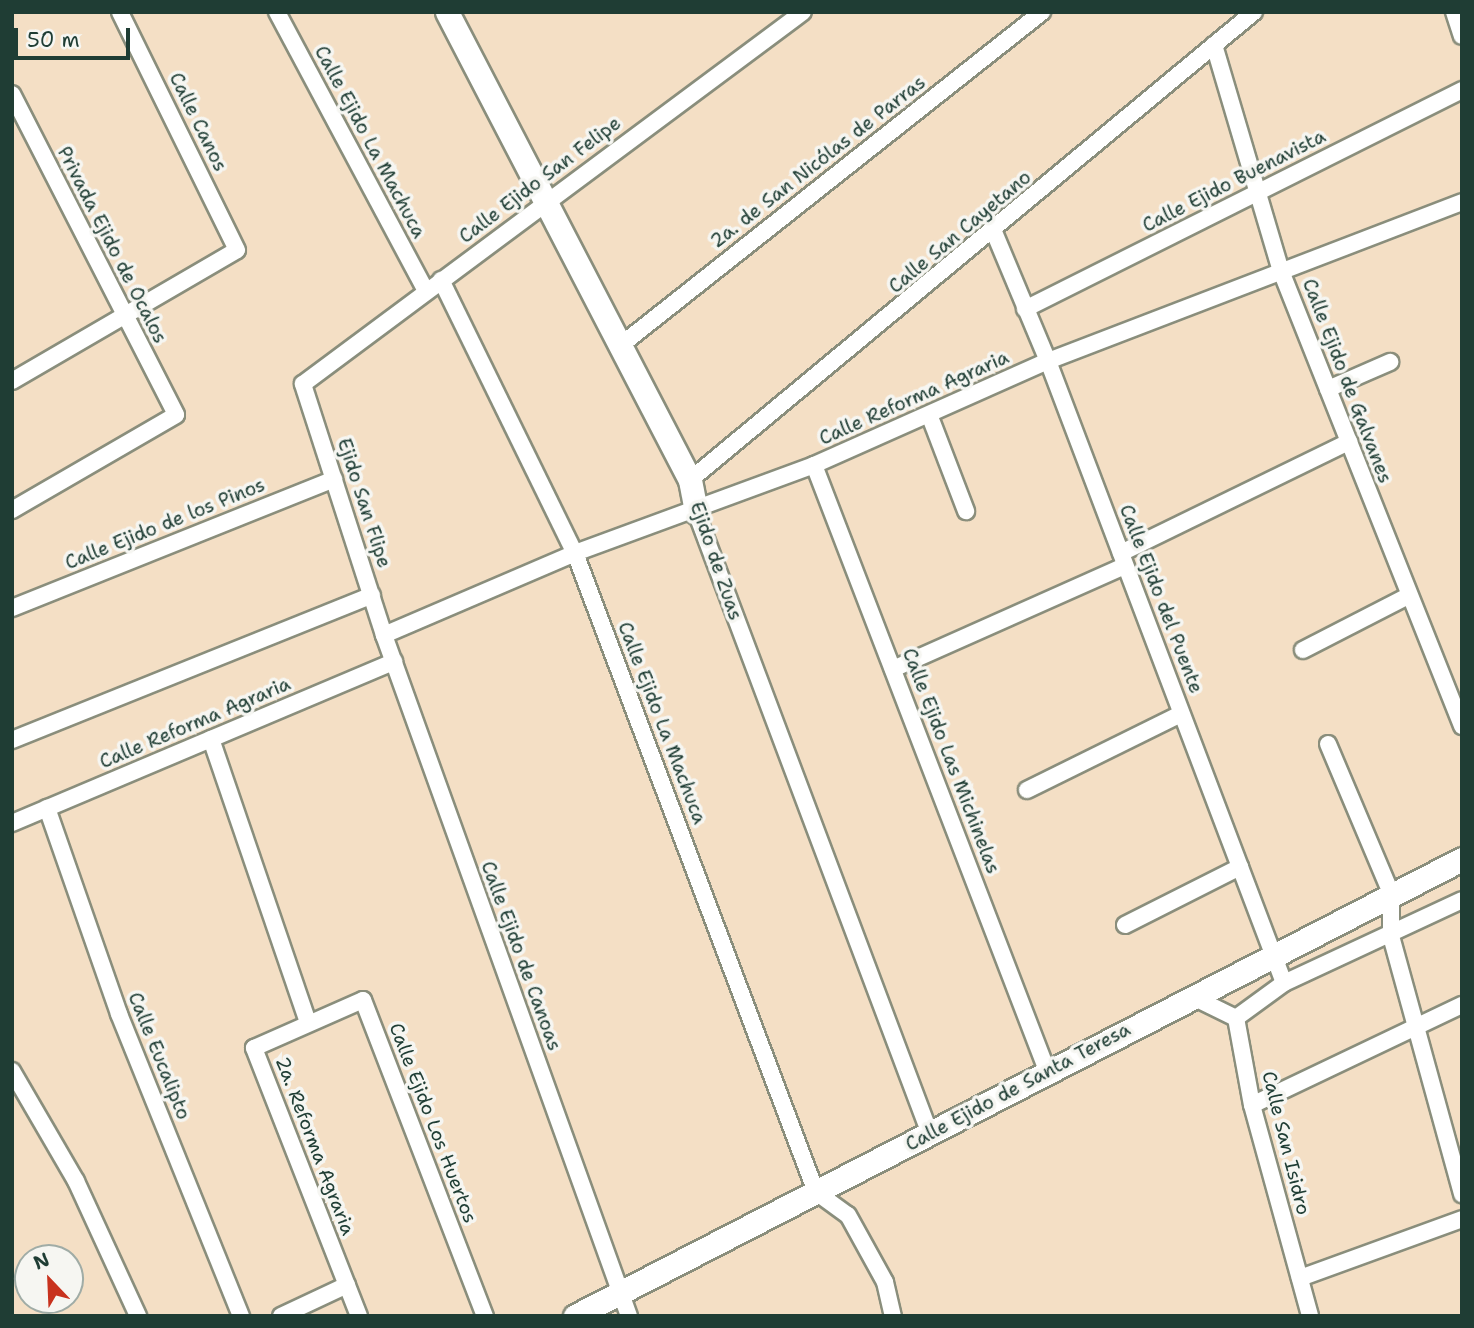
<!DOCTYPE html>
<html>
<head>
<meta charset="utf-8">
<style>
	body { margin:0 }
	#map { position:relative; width:1474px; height:1328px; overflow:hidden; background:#f4dfc5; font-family:"Shantell Sans",sans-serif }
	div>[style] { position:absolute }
	.roads { filter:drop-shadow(2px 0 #8a8e7c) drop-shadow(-2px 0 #8a8e7c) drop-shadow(0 2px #8a8e7c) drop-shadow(0 -2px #8a8e7c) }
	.street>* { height:16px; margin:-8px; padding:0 8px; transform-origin:8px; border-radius:8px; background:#fff }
	.secondary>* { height:23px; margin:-11.5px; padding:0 11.5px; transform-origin:11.5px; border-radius:11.5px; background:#fff }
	span { translate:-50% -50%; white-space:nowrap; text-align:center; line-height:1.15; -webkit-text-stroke:7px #f6f6f2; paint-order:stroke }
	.street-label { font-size:19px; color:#1f3d34 }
	.frame { position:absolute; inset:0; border:14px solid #1f3d34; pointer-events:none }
	.north { position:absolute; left:14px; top:1244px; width:70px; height:70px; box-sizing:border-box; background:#f6f6f2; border:2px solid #a0aca6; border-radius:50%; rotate:337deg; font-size:19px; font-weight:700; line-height:28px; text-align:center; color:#1f3d34 }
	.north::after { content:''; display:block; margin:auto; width:24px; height:32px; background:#c8321e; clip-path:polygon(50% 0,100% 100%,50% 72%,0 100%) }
	.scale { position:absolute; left:14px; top:28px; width:116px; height:32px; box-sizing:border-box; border:4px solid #1f3d34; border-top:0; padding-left:9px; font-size:21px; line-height:24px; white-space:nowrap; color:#1f3d34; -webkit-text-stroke:5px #f6f6f2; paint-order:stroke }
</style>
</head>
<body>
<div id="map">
	<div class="roads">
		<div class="street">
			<i style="left:277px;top:12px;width:316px;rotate:61.9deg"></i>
			<i style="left:1454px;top:12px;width:25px;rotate:72deg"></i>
			<i style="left:1214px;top:45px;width:236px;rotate:73.5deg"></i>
			<i style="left:1281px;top:271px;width:490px;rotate:68.3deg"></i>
			<i style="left:12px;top:94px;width:360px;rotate:62.9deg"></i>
			<i style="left:176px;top:415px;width:190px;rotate:149.9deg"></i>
			<i style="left:994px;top:232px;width:140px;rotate:67.3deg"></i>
			<i style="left:1048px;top:361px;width:665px;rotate:69.22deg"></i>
			<i style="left:441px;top:280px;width:304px;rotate:63.9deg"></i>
			<i style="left:575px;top:553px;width:683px;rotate:69.34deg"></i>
			<i style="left:816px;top:1192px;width:39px;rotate:36deg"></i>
			<i style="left:848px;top:1215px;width:77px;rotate:61.1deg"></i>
			<i style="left:885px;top:1282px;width:35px;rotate:77deg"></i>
			<i style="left:1025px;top:309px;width:489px;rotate:-26.6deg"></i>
			<i style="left:621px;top:345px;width:537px;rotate:-38.34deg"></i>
			<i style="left:12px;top:381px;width:260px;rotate:-30.2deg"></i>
			<i style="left:237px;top:250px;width:265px;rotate:-116.2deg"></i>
			<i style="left:1328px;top:389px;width:68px;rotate:-23.5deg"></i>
			<i style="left:930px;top:417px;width:101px;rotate:69deg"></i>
			<i style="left:814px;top:465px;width:651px;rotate:68.95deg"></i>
			<i style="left:690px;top:480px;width:733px;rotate:-39.69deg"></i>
			<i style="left:696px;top:512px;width:665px;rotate:69.38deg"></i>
			<i style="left:1121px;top:553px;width:254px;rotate:-26deg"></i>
			<i style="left:12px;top:608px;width:347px;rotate:-21.8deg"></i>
			<i style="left:384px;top:635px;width:208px;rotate:-23.2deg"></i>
			<i style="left:575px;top:553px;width:255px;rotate:-20.2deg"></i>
			<i style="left:814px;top:465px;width:256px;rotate:-24deg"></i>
			<i style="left:1048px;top:361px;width:443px;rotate:-21deg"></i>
			<i style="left:1303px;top:650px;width:118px;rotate:-27.2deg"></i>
			<i style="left:893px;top:669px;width:253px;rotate:-24deg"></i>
			<i style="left:211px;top:739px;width:300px;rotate:71.1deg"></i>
			<i style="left:12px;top:740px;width:388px;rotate:-21.9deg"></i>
			<i style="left:1328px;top:744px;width:162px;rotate:67.1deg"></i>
			<i style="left:1391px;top:893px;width:43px;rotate:90deg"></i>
			<i style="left:1391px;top:936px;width:268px;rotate:74.6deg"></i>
			<i style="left:1027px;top:790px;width:172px;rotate:-26.3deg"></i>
			<i style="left:47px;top:808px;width:218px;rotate:70.7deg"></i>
			<i style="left:119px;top:1014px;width:326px;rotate:68deg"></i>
			<i style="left:12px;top:823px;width:415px;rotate:-22.9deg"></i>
			<i style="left:1125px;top:925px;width:129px;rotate:-26.8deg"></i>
			<i style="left:1191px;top:996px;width:50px;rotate:26.1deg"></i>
			<i style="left:1236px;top:1018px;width:88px;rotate:79.6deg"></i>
			<i style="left:1252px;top:1105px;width:219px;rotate:74.6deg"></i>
			<i style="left:1236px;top:1018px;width:59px;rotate:-36.1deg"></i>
			<i style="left:1284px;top:983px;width:196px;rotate:-25deg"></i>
			<i style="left:12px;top:1071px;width:127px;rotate:59.8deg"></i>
			<i style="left:76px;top:1181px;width:149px;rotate:65.3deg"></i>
			<i style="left:1252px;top:1105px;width:233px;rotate:-25.5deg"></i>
			<i style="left:1300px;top:1278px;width:172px;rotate:-20deg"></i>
			<i style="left:281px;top:1316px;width:73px;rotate:-25.2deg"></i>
			<i style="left:359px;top:1316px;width:288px;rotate:-111.4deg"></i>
			<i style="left:254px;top:1048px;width:119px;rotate:-23.8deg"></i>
			<i style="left:363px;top:1000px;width:339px;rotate:68.9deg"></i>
			<i style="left:629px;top:1316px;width:724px;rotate:-109.79deg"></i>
			<i style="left:384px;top:635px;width:264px;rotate:-107.9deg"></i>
			<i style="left:303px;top:384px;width:623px;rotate:-36.65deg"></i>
		</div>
		<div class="secondary">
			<i style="left:447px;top:12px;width:527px;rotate:62.56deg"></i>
			<i style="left:690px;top:480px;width:33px;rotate:79deg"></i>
			<i style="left:575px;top:1316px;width:998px;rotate:-27.26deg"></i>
		</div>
	</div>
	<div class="street-label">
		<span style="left:198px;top:122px;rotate:64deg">Calle Canos</span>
		<span style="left:370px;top:142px;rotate:62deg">Calle Ejido La Machuca</span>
		<span style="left:818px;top:162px;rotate:-38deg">2a. de San Nicólas de Parras</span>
		<span style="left:540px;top:180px;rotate:-37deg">Calle Ejido San Felipe</span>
		<span style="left:1234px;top:181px;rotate:-27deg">Calle Ejido Buenavista</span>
		<span style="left:960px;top:232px;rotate:-40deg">Calle San Cayetano</span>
		<span style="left:112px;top:245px;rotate:63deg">Privada Ejido de Ocalos</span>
		<span style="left:1347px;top:381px;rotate:69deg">Calle Ejido de Galvanes</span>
		<span style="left:914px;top:398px;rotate:-24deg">Calle Reforma Agraria</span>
		<span style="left:364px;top:503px;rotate:72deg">Ejido San Flipe</span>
		<span style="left:165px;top:524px;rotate:-22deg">Calle Ejido de los Pinos</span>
		<span style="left:716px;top:561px;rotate:71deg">Ejido de Zuas</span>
		<span style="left:1161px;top:599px;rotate:69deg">Calle Ejido del Puente</span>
		<span style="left:195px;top:723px;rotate:-23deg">Calle Reforma Agraria</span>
		<span style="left:662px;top:723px;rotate:69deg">Calle Ejido La Machuca</span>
		<span style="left:951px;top:761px;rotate:69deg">Calle Ejido Las Michinelas</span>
		<span style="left:521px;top:956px;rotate:70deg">Calle Ejido de Canoas</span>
		<span style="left:159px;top:1056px;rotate:68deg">Calle Eucalipto</span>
		<span style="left:1018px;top:1087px;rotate:-28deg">Calle Ejido de Santa Teresa</span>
		<span style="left:433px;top:1123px;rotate:69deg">Calle Ejido Los Huertos</span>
		<span style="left:1286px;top:1143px;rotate:76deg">Calle San Isidro</span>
		<span style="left:315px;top:1146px;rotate:69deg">2a. Reforma Agraria</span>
	</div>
	<div class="frame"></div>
	<div class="north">N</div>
	<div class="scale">50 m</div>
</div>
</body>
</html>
